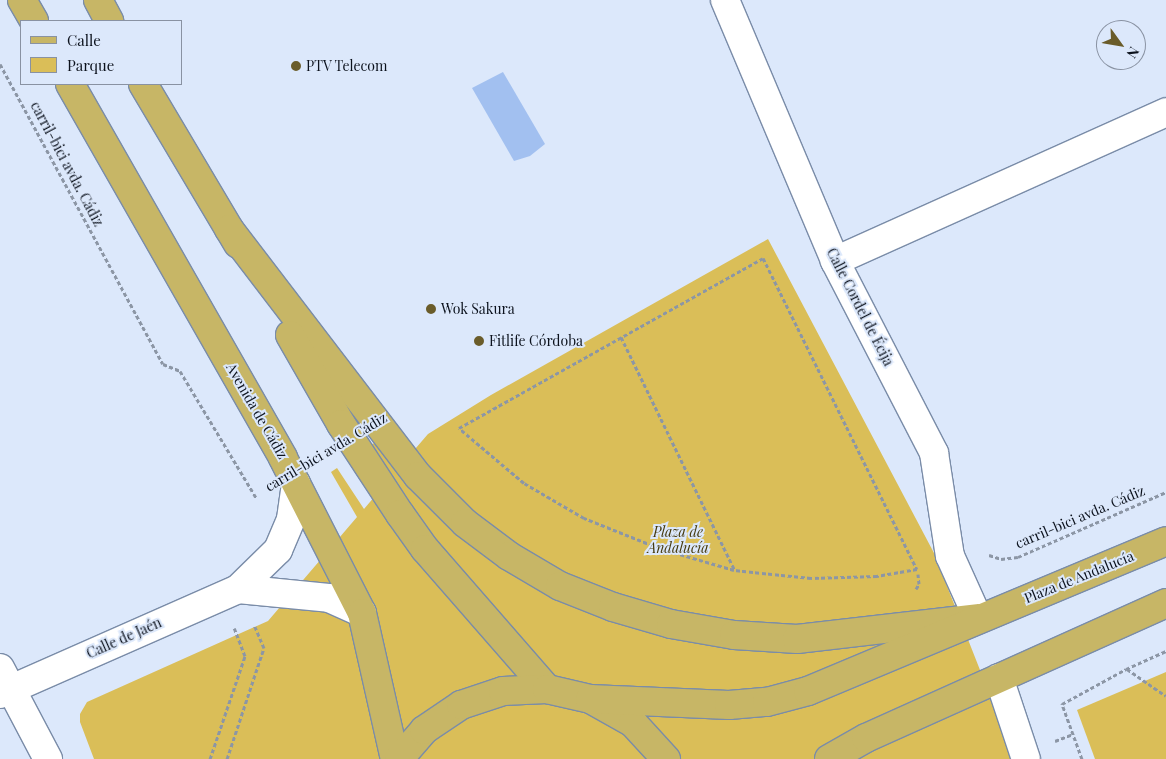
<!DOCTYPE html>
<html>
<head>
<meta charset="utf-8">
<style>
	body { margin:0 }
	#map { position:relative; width:1166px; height:759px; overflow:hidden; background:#dce8fb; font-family:"Playfair Display",serif }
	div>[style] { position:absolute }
	.green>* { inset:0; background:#dabe58 }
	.water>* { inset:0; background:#a2c0f0 }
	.path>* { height:3px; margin-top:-1.5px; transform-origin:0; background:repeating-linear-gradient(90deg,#8c96a5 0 4px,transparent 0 6.5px) }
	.roads { filter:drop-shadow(1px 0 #7a8ca8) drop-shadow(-1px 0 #7a8ca8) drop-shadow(0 1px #7a8ca8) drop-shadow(0 -1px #7a8ca8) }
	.minor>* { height:28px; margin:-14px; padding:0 14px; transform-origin:14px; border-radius:14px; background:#fff }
	.major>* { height:28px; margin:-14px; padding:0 14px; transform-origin:14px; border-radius:14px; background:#c7b666 }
	.dots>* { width:14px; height:14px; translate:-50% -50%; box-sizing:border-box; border:2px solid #dce8fb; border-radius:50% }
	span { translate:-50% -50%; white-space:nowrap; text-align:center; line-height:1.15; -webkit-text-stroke:4px #dce8fb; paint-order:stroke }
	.poi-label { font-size:14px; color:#0c121d }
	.left { translate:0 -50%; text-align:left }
	.street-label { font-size:14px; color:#0c121d }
	.park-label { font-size:14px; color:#44390d; font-style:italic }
	.legend { position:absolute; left:20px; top:20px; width:162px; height:65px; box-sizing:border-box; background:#dce8fb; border:1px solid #8992a2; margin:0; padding:6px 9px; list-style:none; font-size:15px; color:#0c121d }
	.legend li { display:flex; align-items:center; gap:10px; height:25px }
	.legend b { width:25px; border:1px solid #8992a2 }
	.north { position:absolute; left:1096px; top:20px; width:50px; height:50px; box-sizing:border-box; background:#dce8fb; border:1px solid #8992a2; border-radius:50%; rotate:122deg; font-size:14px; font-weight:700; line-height:20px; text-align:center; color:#0c121d }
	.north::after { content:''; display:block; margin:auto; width:18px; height:22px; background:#6a5c2a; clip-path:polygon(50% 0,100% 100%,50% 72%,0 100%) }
</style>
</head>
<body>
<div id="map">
	<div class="green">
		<i style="clip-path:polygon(768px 239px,934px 553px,1015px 759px,94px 759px,80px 722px,80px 714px,87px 702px,268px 621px,357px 517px,331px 472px,337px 468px,364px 509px,392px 476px,372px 444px,377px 442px,397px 470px,428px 434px,491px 395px)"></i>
		<i style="clip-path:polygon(1166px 672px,1166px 759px,1095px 759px,1077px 710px)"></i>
	</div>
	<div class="water">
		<i style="clip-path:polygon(503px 72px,545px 144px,530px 156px,514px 161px,472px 88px)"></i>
	</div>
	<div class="path">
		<i style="left:0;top:64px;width:341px;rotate:61.5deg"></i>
		<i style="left:163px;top:364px;width:18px;rotate:22deg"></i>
		<i style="left:180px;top:371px;width:149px;rotate:59deg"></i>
		<i style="left:763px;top:258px;width:347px;rotate:63.7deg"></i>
		<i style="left:917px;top:569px;width:41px;rotate:170.1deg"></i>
		<i style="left:877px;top:576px;width:66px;rotate:178.3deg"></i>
		<i style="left:811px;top:578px;width:77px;rotate:-174.1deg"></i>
		<i style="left:734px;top:570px;width:78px;rotate:-163.7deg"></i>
		<i style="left:659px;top:548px;width:81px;rotate:-158.2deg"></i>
		<i style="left:584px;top:518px;width:69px;rotate:-149.7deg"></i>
		<i style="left:524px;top:483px;width:85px;rotate:-139.8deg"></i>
		<i style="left:459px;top:428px;width:348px;rotate:-29.2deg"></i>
		<i style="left:621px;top:337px;width:258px;rotate:64deg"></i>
		<i style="left:989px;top:555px;width:13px;rotate:18deg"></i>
		<i style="left:1001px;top:559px;width:17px;rotate:-7deg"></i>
		<i style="left:1018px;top:557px;width:162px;rotate:-23.7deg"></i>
		<i style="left:916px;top:589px;width:6px;rotate:-59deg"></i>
		<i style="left:919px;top:584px;width:10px;rotate:-96deg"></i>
		<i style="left:1127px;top:669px;width:47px;rotate:34.7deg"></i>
		<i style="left:1055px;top:741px;width:19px;rotate:-21deg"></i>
		<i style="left:210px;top:759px;width:109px;rotate:-71.2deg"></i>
		<i style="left:245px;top:656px;width:30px;rotate:-111deg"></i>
		<i style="left:227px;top:759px;width:117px;rotate:-71.6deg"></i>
		<i style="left:264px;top:648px;width:25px;rotate:-113deg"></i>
		<i style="left:1082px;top:759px;width:59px;rotate:-110deg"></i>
		<i style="left:1062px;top:704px;width:73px;rotate:-28.7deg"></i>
		<i style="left:1126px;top:669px;width:44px;rotate:-24.2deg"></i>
	</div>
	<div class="roads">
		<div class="minor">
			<i style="left:725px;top:0;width:283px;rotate:67.1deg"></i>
			<i style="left:835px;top:261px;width:216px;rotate:62.7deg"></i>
			<i style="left:934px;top:453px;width:104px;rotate:81.2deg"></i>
			<i style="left:950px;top:556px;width:68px;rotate:65.7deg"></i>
			<i style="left:835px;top:261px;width:363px;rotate:-24.2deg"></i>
			<i style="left:238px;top:589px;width:56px;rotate:-44.3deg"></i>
			<i style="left:278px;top:550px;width:34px;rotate:-67deg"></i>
			<i style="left:291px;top:519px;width:36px;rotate:-82deg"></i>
			<i style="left:0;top:668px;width:103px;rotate:62.2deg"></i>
			<i style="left:999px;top:678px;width:85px;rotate:71.6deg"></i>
			<i style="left:0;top:694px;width:260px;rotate:-23.8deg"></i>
			<i style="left:238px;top:589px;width:91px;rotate:5.6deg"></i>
			<i style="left:329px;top:598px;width:36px;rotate:24deg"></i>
		</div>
		<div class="major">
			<i style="left:22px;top:0;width:24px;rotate:60deg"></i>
			<i style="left:98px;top:0;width:24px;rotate:62deg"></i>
			<i style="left:70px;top:84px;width:430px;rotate:60.3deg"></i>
			<i style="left:283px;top:458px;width:174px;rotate:63deg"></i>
			<i style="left:362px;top:613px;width:150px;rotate:77.3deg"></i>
			<i style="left:143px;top:84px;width:186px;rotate:59.3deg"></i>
			<i style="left:229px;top:229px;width:311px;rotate:52.6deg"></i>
			<i style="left:418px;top:476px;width:66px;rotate:45deg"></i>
			<i style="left:465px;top:523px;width:55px;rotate:36.9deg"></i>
			<i style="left:509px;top:556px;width:59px;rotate:30.5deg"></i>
			<i style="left:560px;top:586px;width:57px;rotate:21.6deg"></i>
			<i style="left:613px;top:607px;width:60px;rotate:16.3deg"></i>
			<i style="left:671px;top:624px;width:64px;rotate:9.9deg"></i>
			<i style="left:734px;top:635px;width:63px;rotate:3.6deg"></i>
			<i style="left:797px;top:639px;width:182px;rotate:-6.6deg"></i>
			<i style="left:290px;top:335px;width:103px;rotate:60.2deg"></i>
			<i style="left:341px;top:424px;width:108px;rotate:56.8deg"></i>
			<i style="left:400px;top:514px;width:43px;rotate:54.5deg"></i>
			<i style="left:425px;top:549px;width:186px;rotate:48.9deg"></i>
			<i style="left:594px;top:701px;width:45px;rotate:29.4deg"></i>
			<i style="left:633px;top:723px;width:49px;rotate:47.5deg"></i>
			<i style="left:399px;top:759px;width:38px;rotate:-49deg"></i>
			<i style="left:424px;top:730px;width:45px;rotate:-34deg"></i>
			<i style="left:461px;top:705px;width:44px;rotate:-18.4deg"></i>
			<i style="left:503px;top:691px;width:44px;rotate:-2.6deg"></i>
			<i style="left:547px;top:689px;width:44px;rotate:13.1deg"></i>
			<i style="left:590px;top:699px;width:139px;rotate:2.5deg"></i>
			<i style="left:729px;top:705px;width:38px;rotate:-5deg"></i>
			<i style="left:767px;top:702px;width:42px;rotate:-15deg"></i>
			<i style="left:808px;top:691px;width:388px;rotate:-22.7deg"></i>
			<i style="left:829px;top:759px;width:43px;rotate:-29.6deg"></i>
			<i style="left:866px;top:738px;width:329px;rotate:-24.2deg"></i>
		</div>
	</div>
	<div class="dots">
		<i style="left:296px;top:66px;background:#6a5c2a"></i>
		<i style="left:431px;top:309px;background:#6a5c2a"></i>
		<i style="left:479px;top:341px;background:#6a5c2a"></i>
	</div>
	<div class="poi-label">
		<span class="left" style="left:306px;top:66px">PTV Telecom</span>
		<span class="left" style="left:441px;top:309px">Wok Sakura</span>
		<span class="left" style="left:489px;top:341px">Fitlife Córdoba</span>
	</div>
	<div class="street-label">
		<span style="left:67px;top:164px;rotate:62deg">carril-bici avda. Cádiz</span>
		<span style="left:860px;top:307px;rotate:63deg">Calle Cordel de Écija</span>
		<span style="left:257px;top:411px;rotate:60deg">Avenida de Cádiz</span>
		<span style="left:326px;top:452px;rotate:-31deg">carril-bici avda. Cádiz</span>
		<span style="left:1080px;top:517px;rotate:-23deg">carril-bici avda. Cádiz</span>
		<span style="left:1079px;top:577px;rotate:-22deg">Plaza de Andalucía</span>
		<span style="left:124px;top:638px;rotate:-24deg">Calle de Jaén</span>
	</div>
	<div class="park-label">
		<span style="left:678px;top:540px">Plaza de<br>Andalucía</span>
	</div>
	<ul class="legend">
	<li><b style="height:6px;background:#c7b666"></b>Calle</li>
	<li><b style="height:14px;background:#dabe58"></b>Parque</li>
	</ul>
	<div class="north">N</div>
</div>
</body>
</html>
